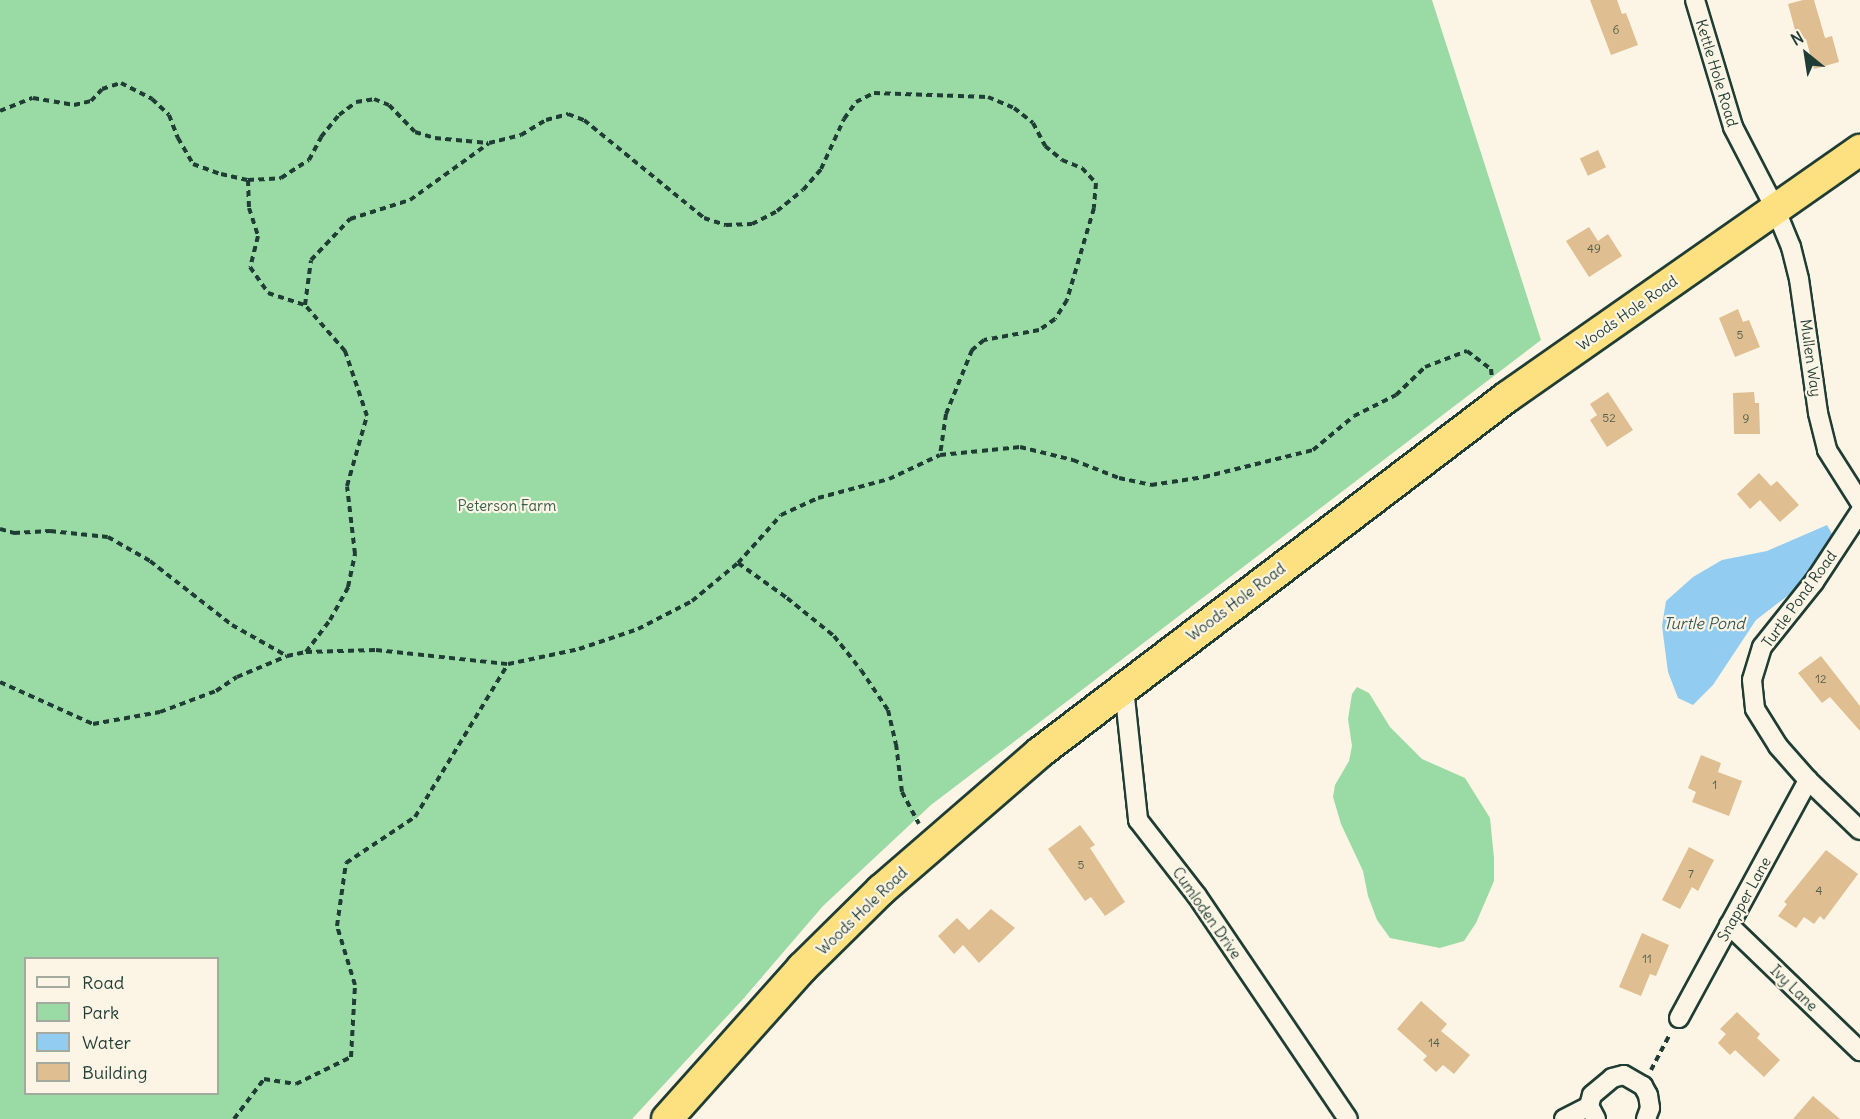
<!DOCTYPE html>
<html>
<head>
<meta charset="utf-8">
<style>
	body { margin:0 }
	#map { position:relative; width:1860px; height:1119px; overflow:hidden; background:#fcf5e5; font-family:Delius,sans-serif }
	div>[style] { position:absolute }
	.green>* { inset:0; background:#9adba5 }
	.water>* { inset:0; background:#92ccf1 }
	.building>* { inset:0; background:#dfbe91; transform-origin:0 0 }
	.path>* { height:4px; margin-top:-2px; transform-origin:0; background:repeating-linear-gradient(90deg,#1f3d34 0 6px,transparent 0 10.5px) }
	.roads { filter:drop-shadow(2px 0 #1f3d34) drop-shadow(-2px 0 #1f3d34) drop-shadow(0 2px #1f3d34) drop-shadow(0 -2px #1f3d34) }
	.minor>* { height:18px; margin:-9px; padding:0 9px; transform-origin:9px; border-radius:9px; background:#fcf5e5 }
	.trunk>* { height:30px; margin:-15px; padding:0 15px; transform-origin:15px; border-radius:15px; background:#fde080 }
	span { translate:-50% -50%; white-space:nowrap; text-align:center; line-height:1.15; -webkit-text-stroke:4.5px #fcf5e5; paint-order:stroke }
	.number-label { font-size:12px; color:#4f5d4b }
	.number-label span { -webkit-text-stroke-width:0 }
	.street-label { font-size:15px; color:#1f3d34 }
	.park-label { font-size:15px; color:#385d4b }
	.water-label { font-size:16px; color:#365a5a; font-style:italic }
	.legend { position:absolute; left:24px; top:957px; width:195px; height:138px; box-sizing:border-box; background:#fcf5e5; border:2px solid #a4ab9e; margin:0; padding:8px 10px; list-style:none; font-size:18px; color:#1f3d34 }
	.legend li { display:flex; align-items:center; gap:12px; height:30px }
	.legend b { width:30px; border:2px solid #a4ab9e }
	.north { position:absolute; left:1776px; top:24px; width:60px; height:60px; -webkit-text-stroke:4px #fcf5e5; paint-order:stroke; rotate:330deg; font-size:16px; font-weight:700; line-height:24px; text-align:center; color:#1f3d34 }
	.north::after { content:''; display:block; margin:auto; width:21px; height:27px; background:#1f3d34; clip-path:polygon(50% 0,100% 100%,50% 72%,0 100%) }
</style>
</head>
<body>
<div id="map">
	<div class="green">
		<i style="clip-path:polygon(evenodd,0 0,1432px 0,1541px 340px,931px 805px,823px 906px,744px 998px,632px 1119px,0 1119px,0 0,26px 958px,218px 958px,218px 1094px,26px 1094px,26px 958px)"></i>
		<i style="clip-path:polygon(1357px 687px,1369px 693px,1390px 727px,1422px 759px,1465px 778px,1490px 818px,1494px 858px,1494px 881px,1476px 923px,1464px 941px,1440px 948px,1390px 938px,1377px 920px,1368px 896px,1363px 871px,1341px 824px,1333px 797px,1335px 785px,1349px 761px,1352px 746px,1348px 719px,1352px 694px)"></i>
	</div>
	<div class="water">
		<i style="clip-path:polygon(1827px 525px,1832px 534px,1826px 558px,1786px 597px,1756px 620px,1713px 685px,1693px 705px,1678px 698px,1668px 672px,1662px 626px,1666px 601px,1693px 577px,1722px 560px,1767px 551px)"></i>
	</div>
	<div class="building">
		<i style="clip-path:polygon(1590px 0,1617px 0,1622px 14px,1626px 13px,1638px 45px,1611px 55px)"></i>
		<i style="clip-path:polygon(1803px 0,1814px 0,1825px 38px,1832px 36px,1839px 62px,1814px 69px,1806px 39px,1798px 41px,1788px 4px)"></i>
		<i style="left:1598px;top:150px;width:19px;height:20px;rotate:65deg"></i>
		<i style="clip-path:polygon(1589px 227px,1598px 241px,1608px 234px,1622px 256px,1589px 277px,1566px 241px)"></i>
		<i style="clip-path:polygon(1738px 309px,1743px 322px,1749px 320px,1760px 347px,1735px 357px,1719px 318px)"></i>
		<i style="clip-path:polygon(1608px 392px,1633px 430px,1607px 447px,1590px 420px,1597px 415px,1590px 404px)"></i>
		<i style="clip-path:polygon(1754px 392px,1755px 403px,1759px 403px,1760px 434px,1734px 434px,1733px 393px)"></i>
		<i style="clip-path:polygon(1759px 473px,1771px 486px,1777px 481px,1799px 505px,1780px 522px,1760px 500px,1750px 509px,1737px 494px)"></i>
		<i style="clip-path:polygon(1821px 656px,1860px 706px,1860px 731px,1830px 697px,1822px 703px,1798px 673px)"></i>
		<i style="clip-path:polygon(1701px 755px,1721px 763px,1718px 772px,1742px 781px,1729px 816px,1692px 802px,1696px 792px,1688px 788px)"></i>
		<i style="clip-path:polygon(1080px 825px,1095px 845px,1090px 848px,1125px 902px,1105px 916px,1091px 897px,1085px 901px,1048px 849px)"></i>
		<i style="clip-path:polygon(1689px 847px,1714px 860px,1698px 891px,1692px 887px,1680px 909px,1662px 900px)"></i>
		<i style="clip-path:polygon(1826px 850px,1858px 874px,1824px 920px,1820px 916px,1814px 924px,1804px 917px,1796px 928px,1778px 916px,1787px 904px,1784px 902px)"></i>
		<i style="clip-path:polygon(991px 909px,1015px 928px,979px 963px,963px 945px,954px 954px,938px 936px,957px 918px,969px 930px)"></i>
		<i style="clip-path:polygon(1642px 933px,1669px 945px,1656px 976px,1650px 974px,1641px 996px,1619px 987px)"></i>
		<i style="clip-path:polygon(1421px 1001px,1447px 1024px,1441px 1031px,1470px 1055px,1454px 1074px,1443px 1065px,1436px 1072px,1423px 1060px,1427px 1056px,1397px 1029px)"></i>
		<i style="clip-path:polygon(1737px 1012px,1760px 1034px,1757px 1038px,1780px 1060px,1764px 1077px,1735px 1050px,1730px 1055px,1718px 1043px,1726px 1034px,1720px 1029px)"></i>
		<i style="clip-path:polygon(1813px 1096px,1840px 1119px,1793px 1119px)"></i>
	</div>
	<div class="path">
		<i style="left:0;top:111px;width:35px;rotate:-22deg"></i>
		<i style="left:33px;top:98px;width:42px;rotate:9.7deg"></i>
		<i style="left:74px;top:105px;width:17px;rotate:-13deg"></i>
		<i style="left:91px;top:101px;width:16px;rotate:-47deg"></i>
		<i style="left:102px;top:89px;width:20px;rotate:-18deg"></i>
		<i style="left:121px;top:83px;width:35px;rotate:27deg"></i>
		<i style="left:152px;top:99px;width:23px;rotate:43deg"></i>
		<i style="left:169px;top:115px;width:25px;rotate:69deg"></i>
		<i style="left:178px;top:138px;width:30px;rotate:60deg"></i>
		<i style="left:193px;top:164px;width:30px;rotate:20deg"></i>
		<i style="left:221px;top:174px;width:28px;rotate:13deg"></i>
		<i style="left:248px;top:180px;width:33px;rotate:-3deg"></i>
		<i style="left:281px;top:178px;width:33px;rotate:-33deg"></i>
		<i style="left:309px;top:160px;width:26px;rotate:-62deg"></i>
		<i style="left:321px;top:137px;width:28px;rotate:-51deg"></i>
		<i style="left:339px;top:115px;width:21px;rotate:-37deg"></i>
		<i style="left:356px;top:102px;width:18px;rotate:-9deg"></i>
		<i style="left:374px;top:99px;width:16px;rotate:22deg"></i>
		<i style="left:389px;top:105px;width:37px;rotate:46deg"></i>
		<i style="left:415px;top:132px;width:21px;rotate:17deg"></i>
		<i style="left:435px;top:138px;width:53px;rotate:5.4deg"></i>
		<i style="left:248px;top:180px;width:28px;rotate:88deg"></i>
		<i style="left:249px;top:208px;width:29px;rotate:72deg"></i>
		<i style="left:258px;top:236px;width:32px;rotate:104deg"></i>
		<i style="left:250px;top:267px;width:32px;rotate:55deg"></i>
		<i style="left:268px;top:293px;width:39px;rotate:18deg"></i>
		<i style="left:0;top:529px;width:15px;rotate:16deg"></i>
		<i style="left:14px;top:533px;width:36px;rotate:-3deg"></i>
		<i style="left:50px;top:531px;width:58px;rotate:5.9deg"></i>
		<i style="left:108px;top:537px;width:48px;rotate:29.7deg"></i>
		<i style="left:150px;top:561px;width:104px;rotate:38deg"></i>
		<i style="left:232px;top:625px;width:63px;rotate:29.4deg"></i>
		<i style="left:738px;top:563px;width:60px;rotate:35.5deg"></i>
		<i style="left:787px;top:598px;width:60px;rotate:39deg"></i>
		<i style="left:834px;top:636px;width:43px;rotate:51.5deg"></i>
		<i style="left:861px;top:670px;width:48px;rotate:56deg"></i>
		<i style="left:888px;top:710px;width:35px;rotate:77deg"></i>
		<i style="left:896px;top:744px;width:48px;rotate:82.9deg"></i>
		<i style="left:902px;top:792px;width:36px;rotate:62deg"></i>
		<i style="left:306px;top:652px;width:40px;rotate:-53deg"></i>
		<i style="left:330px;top:620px;width:38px;rotate:-61deg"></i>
		<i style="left:348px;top:587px;width:34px;rotate:-78deg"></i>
		<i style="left:355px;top:554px;width:68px;rotate:-96.7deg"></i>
		<i style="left:347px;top:486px;width:73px;rotate:-74.1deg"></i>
		<i style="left:367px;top:416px;width:69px;rotate:-108.7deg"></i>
		<i style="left:345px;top:351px;width:61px;rotate:-131deg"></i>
		<i style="left:305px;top:305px;width:45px;rotate:-82.4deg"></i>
		<i style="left:311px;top:260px;width:57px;rotate:-46.4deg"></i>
		<i style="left:350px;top:219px;width:63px;rotate:-17.6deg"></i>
		<i style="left:410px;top:200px;width:97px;rotate:-35.8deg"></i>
		<i style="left:489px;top:143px;width:33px;rotate:-14deg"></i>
		<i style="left:521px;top:135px;width:29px;rotate:-31deg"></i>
		<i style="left:546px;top:120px;width:23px;rotate:-15deg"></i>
		<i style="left:568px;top:114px;width:17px;rotate:21deg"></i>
		<i style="left:584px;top:120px;width:155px;rotate:39.2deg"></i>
		<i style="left:704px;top:218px;width:23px;rotate:18deg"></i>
		<i style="left:726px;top:225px;width:26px;rotate:-2deg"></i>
		<i style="left:752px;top:224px;width:28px;rotate:-27deg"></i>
		<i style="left:777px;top:211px;width:33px;rotate:-39deg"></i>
		<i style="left:803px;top:190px;width:28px;rotate:-49deg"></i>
		<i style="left:821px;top:169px;width:55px;rotate:-65.3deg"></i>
		<i style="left:844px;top:119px;width:21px;rotate:-55deg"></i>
		<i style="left:856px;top:102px;width:20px;rotate:-27deg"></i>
		<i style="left:874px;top:93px;width:114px;rotate:2deg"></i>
		<i style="left:988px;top:97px;width:28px;rotate:23deg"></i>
		<i style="left:1014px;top:108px;width:24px;rotate:38deg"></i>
		<i style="left:1033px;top:123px;width:26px;rotate:62deg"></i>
		<i style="left:1045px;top:146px;width:22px;rotate:39deg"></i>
		<i style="left:1062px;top:160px;width:22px;rotate:22deg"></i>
		<i style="left:1082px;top:168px;width:21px;rotate:47deg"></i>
		<i style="left:1096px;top:183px;width:25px;rotate:95deg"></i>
		<i style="left:1094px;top:208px;width:96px;rotate:106.4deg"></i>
		<i style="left:1067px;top:300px;width:22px;rotate:122deg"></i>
		<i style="left:1055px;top:319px;width:19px;rotate:145deg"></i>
		<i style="left:1039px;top:330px;width:56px;rotate:169.7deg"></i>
		<i style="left:984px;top:340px;width:16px;rotate:140deg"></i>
		<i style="left:972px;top:350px;width:69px;rotate:112.1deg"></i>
		<i style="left:946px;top:414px;width:41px;rotate:98.3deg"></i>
		<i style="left:0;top:682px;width:102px;rotate:24.3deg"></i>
		<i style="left:93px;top:724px;width:68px;rotate:-10.2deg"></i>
		<i style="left:160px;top:712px;width:60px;rotate:-20.6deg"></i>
		<i style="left:216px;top:691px;width:25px;rotate:-34deg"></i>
		<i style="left:237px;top:677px;width:54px;rotate:-22.8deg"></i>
		<i style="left:287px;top:656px;width:19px;rotate:-12deg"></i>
		<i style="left:306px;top:652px;width:70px;rotate:-1.6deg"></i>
		<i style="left:376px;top:650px;width:133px;rotate:6.1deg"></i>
		<i style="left:508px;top:664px;width:73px;rotate:-11.9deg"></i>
		<i style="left:579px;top:649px;width:62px;rotate:-18.7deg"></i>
		<i style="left:638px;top:629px;width:61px;rotate:-27.4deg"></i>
		<i style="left:692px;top:601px;width:60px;rotate:-39.6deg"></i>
		<i style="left:738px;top:563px;width:64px;rotate:-48.1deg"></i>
		<i style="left:781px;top:515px;width:41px;rotate:-24.7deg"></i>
		<i style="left:818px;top:498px;width:73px;rotate:-15deg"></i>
		<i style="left:889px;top:479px;width:56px;rotate:-25.2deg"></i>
		<i style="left:940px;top:455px;width:80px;rotate:-5.7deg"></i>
		<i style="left:1020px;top:447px;width:55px;rotate:13.8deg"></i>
		<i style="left:1073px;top:460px;width:49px;rotate:21.4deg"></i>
		<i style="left:1119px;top:478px;width:33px;rotate:12deg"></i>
		<i style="left:1151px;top:485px;width:54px;rotate:-8.6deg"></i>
		<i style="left:1204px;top:477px;width:112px;rotate:-13.9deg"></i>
		<i style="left:1313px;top:450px;width:53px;rotate:-39.7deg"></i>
		<i style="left:1354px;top:416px;width:47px;rotate:-26.6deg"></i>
		<i style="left:1396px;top:395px;width:40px;rotate:-44deg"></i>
		<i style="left:1425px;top:367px;width:45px;rotate:-20.9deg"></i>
		<i style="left:1467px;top:351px;width:30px;rotate:37deg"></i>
		<i style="left:1491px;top:369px;width:9px;rotate:84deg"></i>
		<i style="left:1651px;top:1070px;width:41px;rotate:-62.2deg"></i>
		<i style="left:234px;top:1119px;width:50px;rotate:-53.1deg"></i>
		<i style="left:264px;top:1079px;width:32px;rotate:9deg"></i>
		<i style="left:296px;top:1084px;width:61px;rotate:-26.1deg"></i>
		<i style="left:351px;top:1057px;width:72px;rotate:-86.8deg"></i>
		<i style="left:355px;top:985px;width:62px;rotate:-107deg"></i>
		<i style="left:337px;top:926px;width:64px;rotate:-81.9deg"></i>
		<i style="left:346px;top:863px;width:83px;rotate:-33.7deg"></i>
		<i style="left:415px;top:817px;width:179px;rotate:-58.7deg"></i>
	</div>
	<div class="roads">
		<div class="minor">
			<i style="left:1695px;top:0;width:133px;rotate:73.3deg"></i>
			<i style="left:1733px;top:127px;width:91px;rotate:62.6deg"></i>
			<i style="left:1775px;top:208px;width:42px;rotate:67.7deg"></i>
			<i style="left:1791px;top:247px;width:33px;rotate:76deg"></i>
			<i style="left:1799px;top:279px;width:135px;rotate:81.9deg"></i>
			<i style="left:1818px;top:413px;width:38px;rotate:76deg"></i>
			<i style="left:1827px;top:450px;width:62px;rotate:57.6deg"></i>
			<i style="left:1860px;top:512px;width:84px;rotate:123.3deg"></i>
			<i style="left:1814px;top:582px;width:83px;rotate:128.7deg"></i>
			<i style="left:1762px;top:647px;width:34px;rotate:107deg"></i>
			<i style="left:1752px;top:680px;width:29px;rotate:84deg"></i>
			<i style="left:1755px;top:709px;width:44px;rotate:58.1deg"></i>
			<i style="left:1778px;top:746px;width:45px;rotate:48.6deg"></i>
			<i style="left:1808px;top:780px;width:72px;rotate:43.9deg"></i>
			<i style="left:1124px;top:688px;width:133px;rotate:83.9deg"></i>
			<i style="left:1138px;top:820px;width:96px;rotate:52.2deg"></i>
			<i style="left:1197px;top:896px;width:269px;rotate:55.9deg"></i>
			<i style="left:1729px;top:925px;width:182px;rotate:43.9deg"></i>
			<i style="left:1679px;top:1018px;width:271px;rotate:-61.5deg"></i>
			<i style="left:1564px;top:1119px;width:28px;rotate:-27deg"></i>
			<i style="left:1596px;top:1119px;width:15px;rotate:-118deg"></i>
			<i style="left:1589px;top:1106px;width:11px;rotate:-75deg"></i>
			<i style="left:1592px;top:1095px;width:26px;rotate:-40deg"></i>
			<i style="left:1612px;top:1078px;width:12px;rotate:-14deg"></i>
			<i style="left:1624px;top:1075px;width:22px;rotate:30deg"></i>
			<i style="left:1643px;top:1086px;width:10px;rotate:61deg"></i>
			<i style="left:1648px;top:1095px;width:13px;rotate:81deg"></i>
			<i style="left:1650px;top:1108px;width:12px;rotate:110deg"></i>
		</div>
		<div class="trunk">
			<i style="left:667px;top:1119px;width:203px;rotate:-48.2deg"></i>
			<i style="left:802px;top:968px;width:111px;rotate:-44.6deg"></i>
			<i style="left:881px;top:890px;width:209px;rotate:-40.9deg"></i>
			<i style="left:1039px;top:753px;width:588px;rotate:-37.26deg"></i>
			<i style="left:1507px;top:397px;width:431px;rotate:-35deg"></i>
		</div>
	</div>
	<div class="number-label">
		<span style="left:1616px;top:30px">6</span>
		<span style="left:1594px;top:249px">49</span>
		<span style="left:1740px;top:335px">5</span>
		<span style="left:1609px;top:418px">52</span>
		<span style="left:1746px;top:419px">9</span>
		<span style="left:1821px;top:679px">12</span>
		<span style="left:1715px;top:785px">1</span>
		<span style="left:1081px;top:865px">5</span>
		<span style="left:1691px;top:874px">7</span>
		<span style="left:1819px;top:891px">4</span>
		<span style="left:1647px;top:959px">11</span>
		<span style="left:1434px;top:1043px">14</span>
	</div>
	<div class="street-label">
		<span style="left:1717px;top:73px;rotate:73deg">Kettle Hole Road</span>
		<span style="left:1627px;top:313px;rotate:-35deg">Woods Hole Road</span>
		<span style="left:1811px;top:358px;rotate:82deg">Mullen Way</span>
		<span style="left:1799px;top:599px;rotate:-54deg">Turtle Pond Road</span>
		<span style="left:1236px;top:602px;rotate:-37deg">Woods Hole Road</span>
		<span style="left:1744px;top:899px;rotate:-61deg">Snapper Lane</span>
		<span style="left:862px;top:911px;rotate:-44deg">Woods Hole Road</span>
		<span style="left:1207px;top:913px;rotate:55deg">Cumloden Drive</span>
		<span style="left:1794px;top:988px;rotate:44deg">Ivy Lane</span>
	</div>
	<div class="park-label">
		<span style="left:507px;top:506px">Peterson Farm</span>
	</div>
	<div class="water-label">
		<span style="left:1704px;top:623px">Turtle Pond</span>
	</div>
	<ul class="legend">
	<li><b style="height:8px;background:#fcf5e5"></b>Road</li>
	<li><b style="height:16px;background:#9adba5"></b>Park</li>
	<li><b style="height:16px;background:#92ccf1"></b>Water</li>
	<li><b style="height:16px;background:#dfbe91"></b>Building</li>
	</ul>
	<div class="north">N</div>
</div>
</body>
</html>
